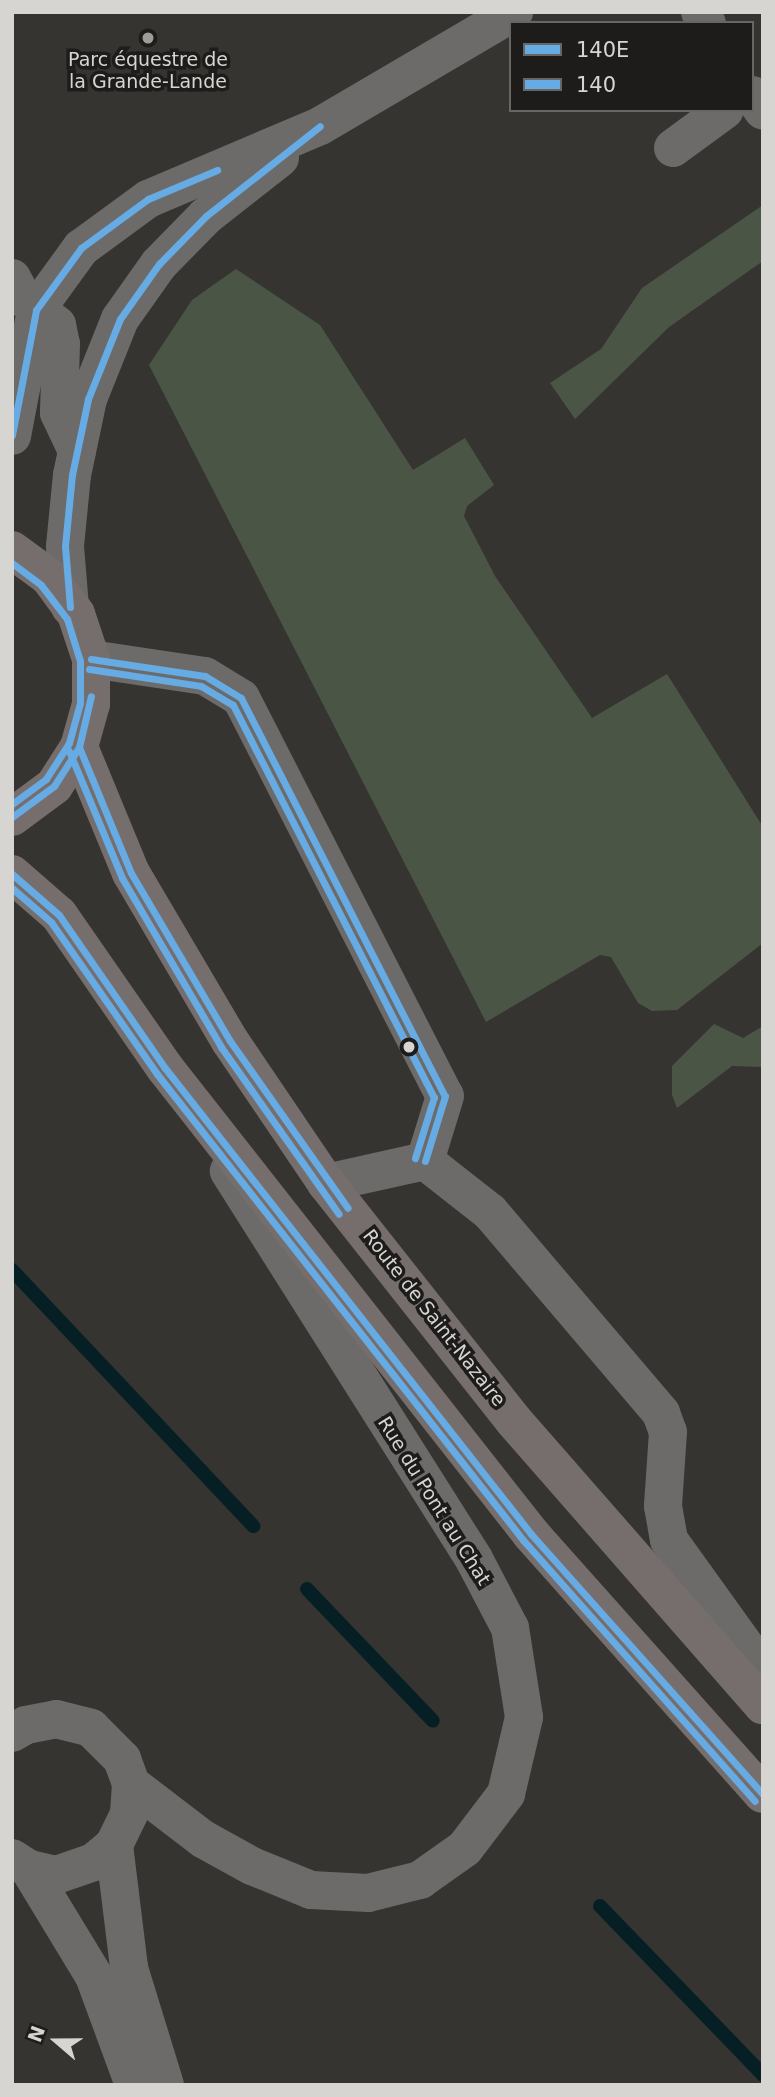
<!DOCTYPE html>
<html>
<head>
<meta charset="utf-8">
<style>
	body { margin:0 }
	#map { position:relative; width:775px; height:2097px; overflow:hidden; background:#353431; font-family:"DejaVu Sans",sans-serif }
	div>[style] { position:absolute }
	.green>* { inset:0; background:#4b5546 }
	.stream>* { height:14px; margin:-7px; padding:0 7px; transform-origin:7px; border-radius:7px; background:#051f24 }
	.minor>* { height:38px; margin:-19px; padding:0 19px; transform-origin:19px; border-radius:19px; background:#6c6b6a }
	.tertiary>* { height:38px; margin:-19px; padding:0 19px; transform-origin:19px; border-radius:19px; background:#6c6b6a }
	.primary>* { height:38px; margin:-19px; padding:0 19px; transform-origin:19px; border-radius:19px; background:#766e6d }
	.bus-1>* { height:7px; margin:-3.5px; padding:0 3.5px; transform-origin:3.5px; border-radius:3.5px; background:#66abe4 }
	.bus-2>* { height:7px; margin:-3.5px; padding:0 3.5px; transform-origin:3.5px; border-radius:3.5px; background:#66abe4 }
	.dots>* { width:19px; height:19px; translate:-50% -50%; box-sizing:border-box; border:4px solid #1d1c1a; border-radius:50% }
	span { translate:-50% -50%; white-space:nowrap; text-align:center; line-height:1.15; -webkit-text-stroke:7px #1d1c1a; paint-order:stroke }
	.poi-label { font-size:19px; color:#d6d5d2 }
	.street-label { font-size:19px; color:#d6d5d2 }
	.frame { position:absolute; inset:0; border:14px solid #d6d5d2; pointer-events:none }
	.legend { position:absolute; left:509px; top:21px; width:245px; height:91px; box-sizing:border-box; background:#1d1c1a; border:2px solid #676664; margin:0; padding:9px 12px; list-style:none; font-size:21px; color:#d6d5d2 }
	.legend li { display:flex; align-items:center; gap:14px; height:35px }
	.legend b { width:35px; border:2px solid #676664 }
	.north { position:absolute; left:21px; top:2006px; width:70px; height:70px; -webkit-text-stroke:5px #1d1c1a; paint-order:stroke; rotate:290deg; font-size:19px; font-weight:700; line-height:28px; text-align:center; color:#d6d5d2 }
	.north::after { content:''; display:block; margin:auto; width:24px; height:32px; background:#d6d5d2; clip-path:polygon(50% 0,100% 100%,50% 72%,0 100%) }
</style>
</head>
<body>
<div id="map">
	<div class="green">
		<i style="clip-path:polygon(763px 205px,763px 261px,669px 327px,575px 419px,550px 383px,601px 349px,642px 288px)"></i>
		<i style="clip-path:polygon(236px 269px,320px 325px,413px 470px,465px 438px,494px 485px,467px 506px,464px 516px,495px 576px,592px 718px,667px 674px,763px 827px,763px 943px,677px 1010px,652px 1011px,638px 1003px,611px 957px,600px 955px,486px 1022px,149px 365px,192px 300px)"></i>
		<i style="clip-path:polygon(714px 1024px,743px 1038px,763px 1026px,763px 1067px,732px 1066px,677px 1108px,672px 1095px,672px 1066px)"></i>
	</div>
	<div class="stream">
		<i style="left:12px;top:1270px;width:352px;rotate:46.7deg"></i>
		<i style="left:307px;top:1589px;width:182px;rotate:46.3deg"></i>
		<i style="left:600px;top:1906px;width:235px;rotate:46deg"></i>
	</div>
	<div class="minor">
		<i style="left:700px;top:12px;width:13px;rotate:58deg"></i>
		<i style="left:752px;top:95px;width:19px;rotate:55deg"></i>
		<i style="left:673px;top:148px;width:64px;rotate:-36.2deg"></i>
		<i style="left:12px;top:278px;width:21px;rotate:62deg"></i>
		<i style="left:22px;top:297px;width:45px;rotate:38.7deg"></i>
		<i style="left:57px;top:325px;width:19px;rotate:78deg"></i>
		<i style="left:61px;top:344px;width:69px;rotate:91.7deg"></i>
		<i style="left:59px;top:413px;width:42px;rotate:64.7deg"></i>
		<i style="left:91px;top:659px;width:115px;rotate:8.5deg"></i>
		<i style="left:205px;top:676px;width:42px;rotate:31.4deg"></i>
		<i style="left:241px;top:698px;width:447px;rotate:62.9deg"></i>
		<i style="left:445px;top:1096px;width:68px;rotate:107.1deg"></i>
		<i style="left:425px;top:1161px;width:83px;rotate:38.1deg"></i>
		<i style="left:490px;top:1212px;width:264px;rotate:49.6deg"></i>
		<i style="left:661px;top:1413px;width:20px;rotate:70deg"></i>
		<i style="left:668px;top:1432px;width:74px;rotate:93.9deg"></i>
		<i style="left:663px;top:1506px;width:35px;rotate:80deg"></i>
		<i style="left:669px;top:1540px;width:161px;rotate:54.3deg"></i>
		<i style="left:326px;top:1183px;width:101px;rotate:-12.5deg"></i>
		<i style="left:12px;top:1733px;width:16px;rotate:-30deg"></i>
		<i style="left:26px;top:1725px;width:31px;rotate:-11deg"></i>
		<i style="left:56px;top:1719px;width:36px;rotate:14deg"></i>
		<i style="left:91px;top:1728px;width:44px;rotate:45deg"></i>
		<i style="left:122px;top:1759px;width:27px;rotate:70deg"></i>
		<i style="left:131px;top:1784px;width:30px;rotate:94deg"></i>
		<i style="left:129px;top:1814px;width:34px;rotate:116deg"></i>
		<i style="left:114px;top:1845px;width:26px;rotate:140deg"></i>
		<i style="left:94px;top:1862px;width:40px;rotate:161.1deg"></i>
		<i style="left:56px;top:1875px;width:28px;rotate:-167deg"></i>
		<i style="left:29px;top:1869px;width:20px;rotate:-147deg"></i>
		<i style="left:131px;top:1784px;width:91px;rotate:37.4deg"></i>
		<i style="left:203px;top:1839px;width:56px;rotate:28.9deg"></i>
		<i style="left:252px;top:1866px;width:64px;rotate:22.1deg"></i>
		<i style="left:311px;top:1890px;width:57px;rotate:3deg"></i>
		<i style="left:368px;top:1893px;width:54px;rotate:-14deg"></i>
		<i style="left:420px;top:1880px;width:55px;rotate:-35.4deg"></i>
		<i style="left:465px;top:1848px;width:68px;rotate:-52.8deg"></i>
		<i style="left:506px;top:1794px;width:79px;rotate:-76.8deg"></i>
		<i style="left:524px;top:1717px;width:90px;rotate:-98.9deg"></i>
		<i style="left:510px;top:1628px;width:78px;rotate:-117.6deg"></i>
		<i style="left:474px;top:1559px;width:459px;rotate:-122.3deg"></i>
		<i style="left:114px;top:1845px;width:124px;rotate:83deg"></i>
		<i style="left:129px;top:1968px;width:122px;rotate:72.9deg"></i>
		<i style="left:29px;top:1869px;width:125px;rotate:58.7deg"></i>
		<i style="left:94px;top:1976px;width:116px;rotate:69.8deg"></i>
	</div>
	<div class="tertiary">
		<i style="left:12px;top:436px;width:128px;rotate:-79.2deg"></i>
		<i style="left:36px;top:310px;width:77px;rotate:-54deg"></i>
		<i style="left:81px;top:248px;width:83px;rotate:-36.2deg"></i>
		<i style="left:148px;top:199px;width:187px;rotate:-23deg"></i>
		<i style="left:320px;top:126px;width:225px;rotate:-30.4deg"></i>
		<i style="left:70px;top:607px;width:61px;rotate:-94.7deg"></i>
		<i style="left:65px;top:546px;width:71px;rotate:-84.4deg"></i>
		<i style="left:72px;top:475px;width:78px;rotate:-78.1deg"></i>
		<i style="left:88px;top:399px;width:86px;rotate:-68.2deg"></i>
		<i style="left:120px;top:319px;width:67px;rotate:-54.7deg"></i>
		<i style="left:159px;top:264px;width:67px;rotate:-45.6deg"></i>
		<i style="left:206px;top:216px;width:94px;rotate:-38.1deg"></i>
	</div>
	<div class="primary">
		<i style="left:12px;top:550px;width:46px;rotate:36.1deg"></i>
		<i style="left:49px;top:577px;width:46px;rotate:53.9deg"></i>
		<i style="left:76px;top:614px;width:47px;rotate:71.6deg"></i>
		<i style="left:91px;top:659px;width:45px;rotate:90deg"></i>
		<i style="left:91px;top:704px;width:45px;rotate:105.6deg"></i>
		<i style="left:79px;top:747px;width:46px;rotate:122.7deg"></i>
		<i style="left:54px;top:786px;width:52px;rotate:143.6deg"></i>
		<i style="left:79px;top:747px;width:136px;rotate:67.6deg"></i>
		<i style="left:131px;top:873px;width:195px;rotate:59.5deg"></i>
		<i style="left:230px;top:1041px;width:171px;rotate:55.9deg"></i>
		<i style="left:326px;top:1183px;width:303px;rotate:51.7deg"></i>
		<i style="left:514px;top:1421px;width:378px;rotate:48.8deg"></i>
		<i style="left:12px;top:874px;width:62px;rotate:41.1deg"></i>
		<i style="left:59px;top:915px;width:186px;rotate:55.3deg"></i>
		<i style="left:165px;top:1068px;width:593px;rotate:51.85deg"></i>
		<i style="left:531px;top:1534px;width:348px;rotate:48.3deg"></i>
	</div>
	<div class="bus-1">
		<i style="left:12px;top:435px;width:127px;rotate:-79.1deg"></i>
		<i style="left:36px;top:310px;width:77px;rotate:-54deg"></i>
		<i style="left:81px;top:248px;width:83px;rotate:-36.2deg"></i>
		<i style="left:148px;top:199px;width:75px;rotate:-22.8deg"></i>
		<i style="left:70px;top:607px;width:61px;rotate:-94.7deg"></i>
		<i style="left:65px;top:546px;width:71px;rotate:-84.4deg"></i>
		<i style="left:72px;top:475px;width:78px;rotate:-78.1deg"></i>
		<i style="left:88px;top:399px;width:86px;rotate:-68.2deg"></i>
		<i style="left:120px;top:319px;width:67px;rotate:-54.7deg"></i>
		<i style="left:159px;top:264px;width:67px;rotate:-45.6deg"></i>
		<i style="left:206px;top:216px;width:145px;rotate:-38.3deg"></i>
		<i style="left:91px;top:659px;width:115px;rotate:8.5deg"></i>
		<i style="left:205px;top:676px;width:42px;rotate:31.4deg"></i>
		<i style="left:241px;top:698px;width:447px;rotate:62.9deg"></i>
		<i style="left:445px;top:1096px;width:68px;rotate:107.1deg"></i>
		<i style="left:79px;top:747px;width:136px;rotate:67.6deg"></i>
		<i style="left:131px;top:873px;width:195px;rotate:59.5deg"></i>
		<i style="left:230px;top:1041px;width:204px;rotate:54.8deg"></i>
		<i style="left:12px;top:817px;width:52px;rotate:-36.4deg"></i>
		<i style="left:54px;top:786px;width:46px;rotate:-57.3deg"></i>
		<i style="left:79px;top:747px;width:52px;rotate:-76.8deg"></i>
		<i style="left:12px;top:874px;width:62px;rotate:41.1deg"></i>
		<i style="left:59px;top:915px;width:186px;rotate:55.3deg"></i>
		<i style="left:165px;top:1068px;width:593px;rotate:51.85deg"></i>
		<i style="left:531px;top:1534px;width:348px;rotate:48.3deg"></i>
	</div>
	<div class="bus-2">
		<i style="left:12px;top:563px;width:36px;rotate:37deg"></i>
		<i style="left:41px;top:585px;width:43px;rotate:52.6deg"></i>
		<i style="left:67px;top:619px;width:44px;rotate:72.8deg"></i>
		<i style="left:80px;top:661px;width:42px;rotate:90deg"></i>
		<i style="left:80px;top:703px;width:41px;rotate:105.4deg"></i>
		<i style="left:69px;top:743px;width:43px;rotate:122.6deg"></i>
		<i style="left:46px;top:779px;width:42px;rotate:143.7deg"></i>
		<i style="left:89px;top:669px;width:113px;rotate:8.6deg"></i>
		<i style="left:201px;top:686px;width:37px;rotate:31deg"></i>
		<i style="left:233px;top:705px;width:441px;rotate:62.9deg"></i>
		<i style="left:434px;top:1097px;width:64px;rotate:107.3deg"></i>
		<i style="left:69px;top:751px;width:138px;rotate:67.3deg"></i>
		<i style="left:122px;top:878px;width:196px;rotate:59.6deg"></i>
		<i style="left:221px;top:1047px;width:204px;rotate:54.8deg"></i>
		<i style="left:12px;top:888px;width:52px;rotate:41.1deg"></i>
		<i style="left:51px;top:922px;width:185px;rotate:55.1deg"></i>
		<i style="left:157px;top:1074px;width:593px;rotate:51.85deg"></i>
		<i style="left:523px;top:1540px;width:349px;rotate:48.4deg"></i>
	</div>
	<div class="dots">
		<i style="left:148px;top:38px;background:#9e9d9a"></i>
		<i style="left:409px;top:1047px;background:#d6d5d2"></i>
	</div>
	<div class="poi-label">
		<span style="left:148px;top:71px">Parc équestre de<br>la Grande-Lande</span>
	</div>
	<div class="street-label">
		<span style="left:434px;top:1318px;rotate:52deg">Route de Saint-Nazaire</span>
		<span style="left:434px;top:1501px;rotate:58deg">Rue du Pont au Chat</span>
	</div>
	<div class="frame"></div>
	<ul class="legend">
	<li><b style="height:9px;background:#66abe4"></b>140E</li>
	<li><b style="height:9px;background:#66abe4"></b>140</li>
	</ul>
	<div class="north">N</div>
</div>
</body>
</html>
